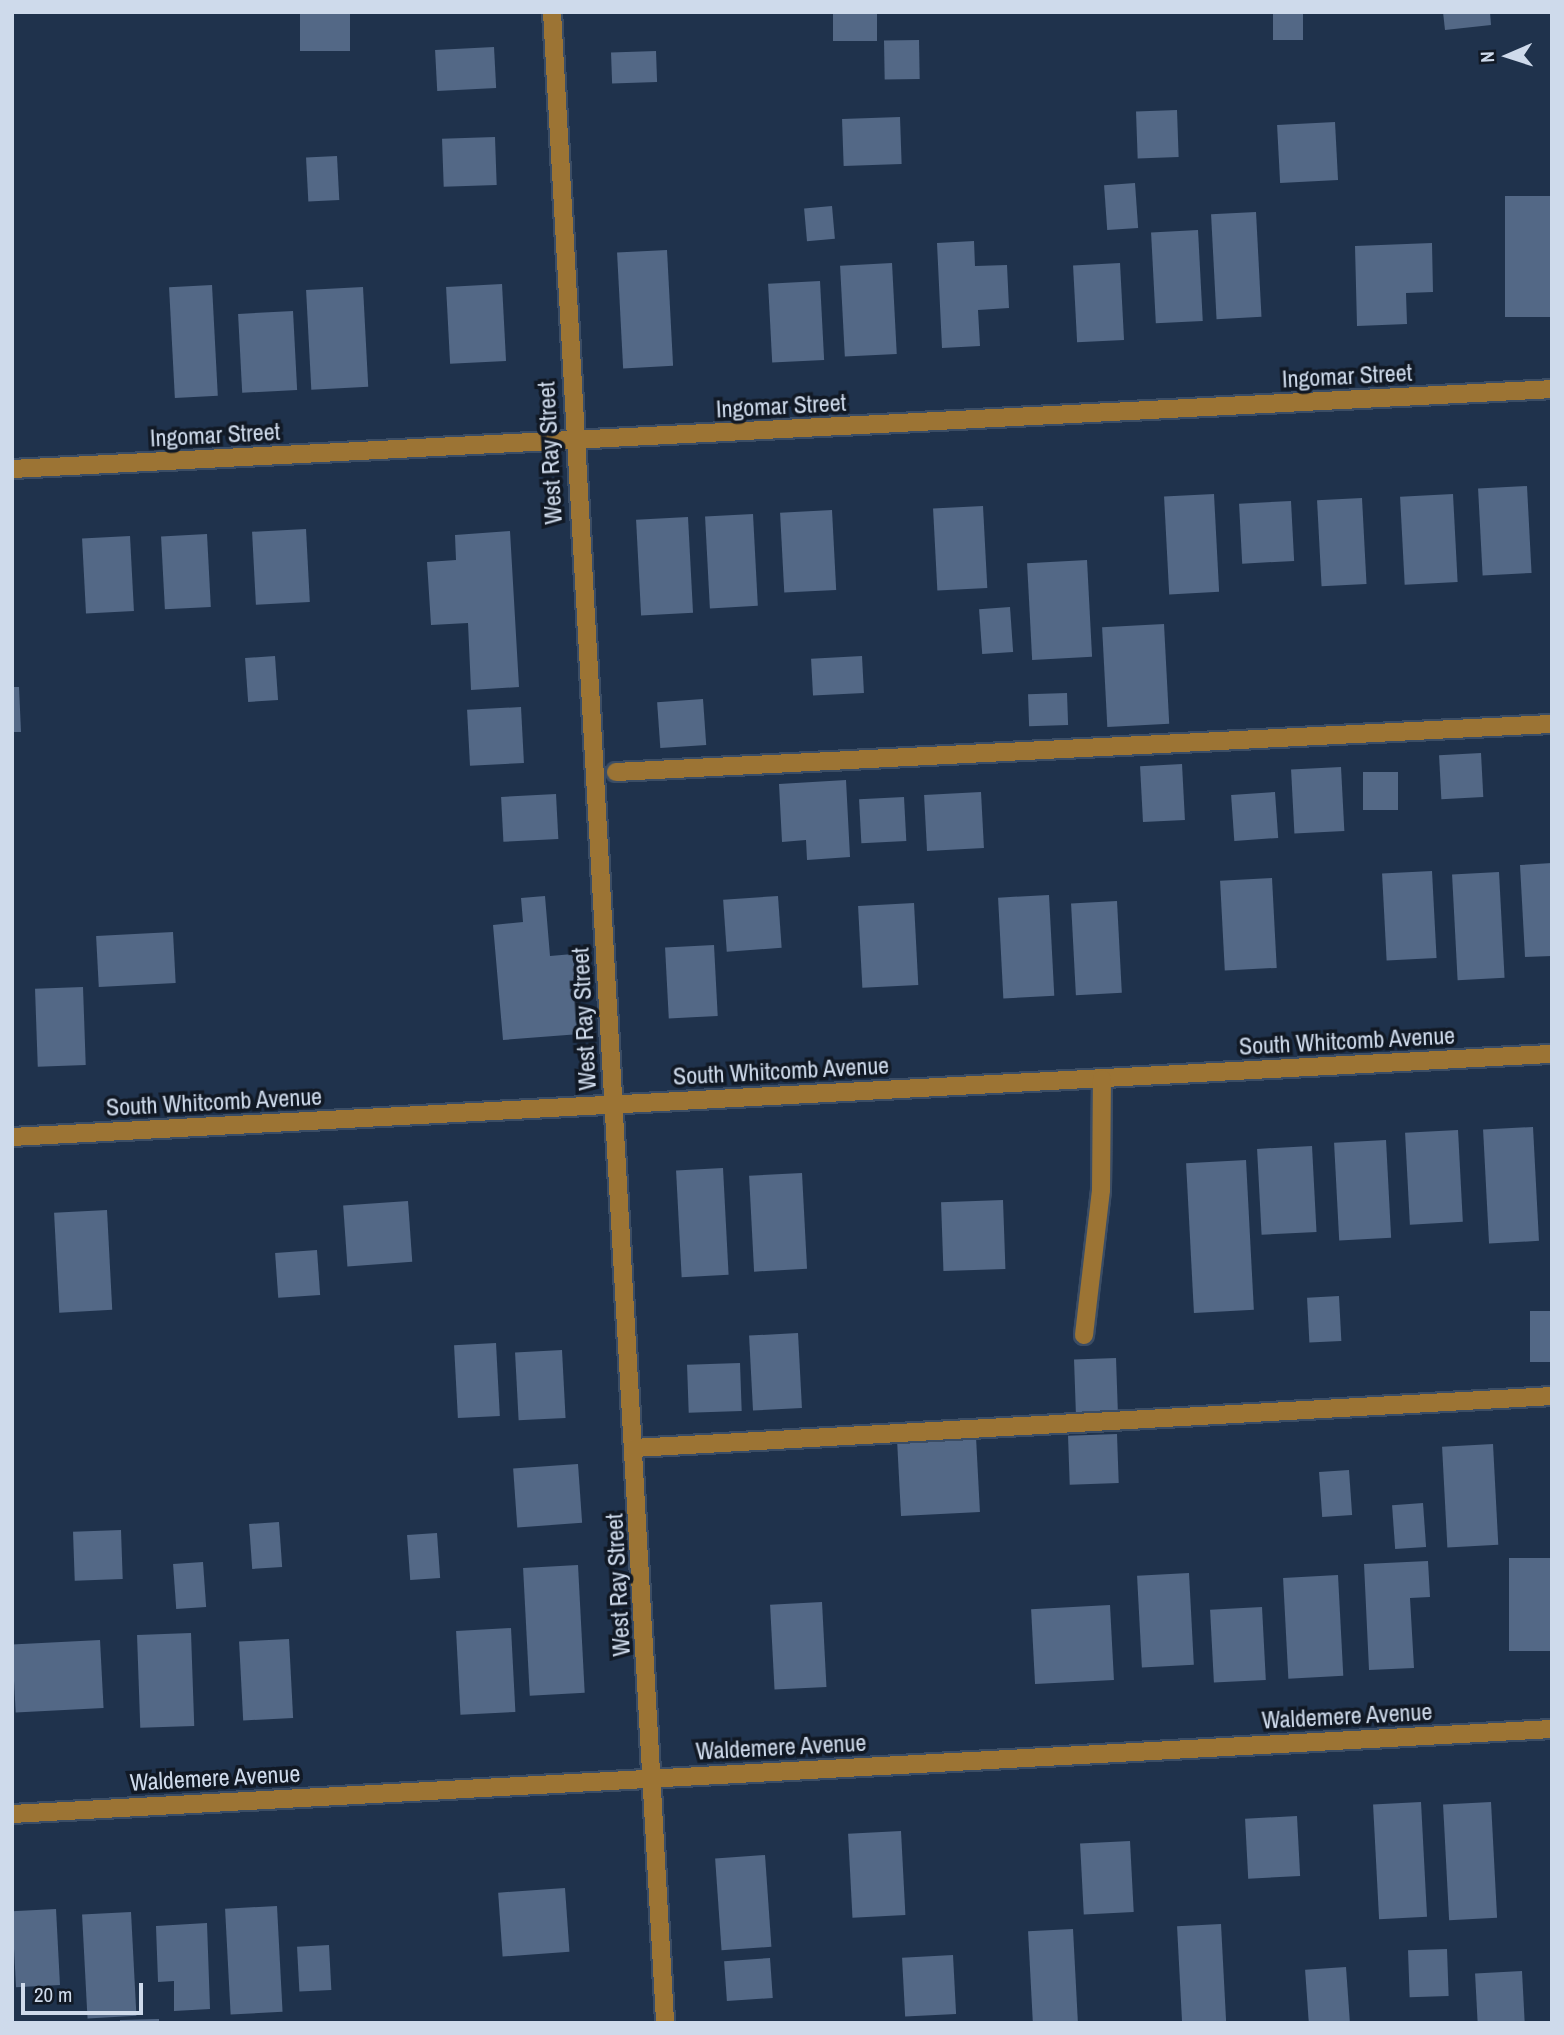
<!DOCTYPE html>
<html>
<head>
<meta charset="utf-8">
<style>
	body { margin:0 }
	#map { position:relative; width:1564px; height:2035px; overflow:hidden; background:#1f324c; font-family:"Archivo Narrow",sans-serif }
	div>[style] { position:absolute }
	.building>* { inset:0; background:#536886; transform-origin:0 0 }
	.roads { filter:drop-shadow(2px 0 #3b4d65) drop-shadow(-2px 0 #3b4d65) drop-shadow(0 2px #3b4d65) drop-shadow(0 -2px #3b4d65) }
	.minor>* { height:18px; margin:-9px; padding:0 9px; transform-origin:9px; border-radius:9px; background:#9c7434 }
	span { translate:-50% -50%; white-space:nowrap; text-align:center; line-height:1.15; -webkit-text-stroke:7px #111925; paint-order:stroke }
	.street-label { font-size:24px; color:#cedaeb }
	.frame { position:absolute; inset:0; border:14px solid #cedaeb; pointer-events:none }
	.north { position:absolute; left:1473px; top:21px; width:70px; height:70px; -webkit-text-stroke:5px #111925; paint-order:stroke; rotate:267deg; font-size:19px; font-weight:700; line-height:28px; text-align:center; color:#cedaeb }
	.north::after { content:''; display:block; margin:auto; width:24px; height:32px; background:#cedaeb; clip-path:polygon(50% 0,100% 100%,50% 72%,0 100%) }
	.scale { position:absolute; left:21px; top:1983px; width:122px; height:32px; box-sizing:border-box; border:4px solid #cedaeb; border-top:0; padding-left:9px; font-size:21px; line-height:24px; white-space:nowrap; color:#cedaeb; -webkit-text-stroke:5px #111925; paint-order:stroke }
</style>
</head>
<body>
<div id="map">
	<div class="building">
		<i style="left:300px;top:12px;width:50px;height:39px"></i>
		<i style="left:833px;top:12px;width:44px;height:29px"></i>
		<i style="left:1273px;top:12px;width:30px;height:28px"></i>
		<i style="clip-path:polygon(1443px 12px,1490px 12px,1491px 25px,1445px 30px)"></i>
		<i style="left:919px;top:40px;width:39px;height:35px;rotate:89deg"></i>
		<i style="left:494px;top:47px;width:41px;height:59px;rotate:87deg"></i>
		<i style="left:656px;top:51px;width:31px;height:45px;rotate:88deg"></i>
		<i style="left:1177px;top:110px;width:47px;height:41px;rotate:88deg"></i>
		<i style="left:900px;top:117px;width:47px;height:58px;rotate:88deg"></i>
		<i style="left:1335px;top:122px;width:58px;height:58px;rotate:87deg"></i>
		<i style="left:495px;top:137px;width:48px;height:53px;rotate:88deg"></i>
		<i style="left:337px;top:156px;width:44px;height:31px;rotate:87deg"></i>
		<i style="left:1135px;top:183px;width:45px;height:31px;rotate:86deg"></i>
		<i style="left:1551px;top:196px;width:121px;height:46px;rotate:90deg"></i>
		<i style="left:832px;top:206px;width:33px;height:28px;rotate:85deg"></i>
		<i style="left:1256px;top:212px;width:105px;height:45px;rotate:87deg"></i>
		<i style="left:1198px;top:230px;width:91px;height:47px;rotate:87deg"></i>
		<i style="clip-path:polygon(974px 241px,975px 266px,1007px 265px,1009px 308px,978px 310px,980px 346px,942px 348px,937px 243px)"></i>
		<i style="clip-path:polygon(1432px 243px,1433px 292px,1406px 293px,1407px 324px,1357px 326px,1355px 246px)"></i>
		<i style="left:667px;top:250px;width:116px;height:50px;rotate:87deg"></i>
		<i style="left:892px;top:263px;width:91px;height:52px;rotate:87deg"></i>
		<i style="left:1120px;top:263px;width:77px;height:47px;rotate:87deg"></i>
		<i style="left:820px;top:281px;width:79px;height:52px;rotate:87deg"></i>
		<i style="left:502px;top:284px;width:77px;height:56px;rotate:87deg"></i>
		<i style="left:212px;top:285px;width:111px;height:43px;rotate:87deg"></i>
		<i style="left:363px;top:287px;width:100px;height:57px;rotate:87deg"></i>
		<i style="left:293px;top:311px;width:79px;height:55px;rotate:87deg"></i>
		<i style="left:1527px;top:486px;width:87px;height:49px;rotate:87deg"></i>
		<i style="left:1214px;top:494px;width:98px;height:50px;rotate:87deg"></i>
		<i style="left:1453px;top:494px;width:88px;height:53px;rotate:87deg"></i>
		<i style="left:1362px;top:498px;width:86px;height:45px;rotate:87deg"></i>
		<i style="left:1291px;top:501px;width:60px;height:52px;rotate:87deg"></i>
		<i style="left:983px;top:506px;width:82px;height:50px;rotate:87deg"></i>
		<i style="left:832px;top:510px;width:80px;height:52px;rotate:87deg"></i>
		<i style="left:753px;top:514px;width:92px;height:48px;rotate:87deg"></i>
		<i style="left:688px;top:517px;width:96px;height:52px;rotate:87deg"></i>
		<i style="left:306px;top:529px;width:73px;height:54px;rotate:87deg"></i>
		<i style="clip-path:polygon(510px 531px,519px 687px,471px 690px,468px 623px,431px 625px,427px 562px,456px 560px,455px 535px)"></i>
		<i style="left:207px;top:534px;width:73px;height:46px;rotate:87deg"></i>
		<i style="left:130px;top:536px;width:75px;height:48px;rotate:87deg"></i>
		<i style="left:1087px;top:560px;width:97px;height:60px;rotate:87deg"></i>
		<i style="left:1010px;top:607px;width:45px;height:31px;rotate:86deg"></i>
		<i style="left:1164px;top:624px;width:100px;height:62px;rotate:87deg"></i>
		<i style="left:275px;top:656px;width:44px;height:30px;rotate:86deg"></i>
		<i style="left:862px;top:656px;width:37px;height:51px;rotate:87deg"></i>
		<i style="clip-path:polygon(12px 687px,19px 687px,21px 732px,12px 732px)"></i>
		<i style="left:1067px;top:693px;width:32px;height:39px;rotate:88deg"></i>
		<i style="left:703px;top:699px;width:46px;height:46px;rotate:86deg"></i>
		<i style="left:521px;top:707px;width:56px;height:54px;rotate:87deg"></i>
		<i style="left:1481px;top:753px;width:44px;height:42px;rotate:87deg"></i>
		<i style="left:1182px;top:764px;width:56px;height:42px;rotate:87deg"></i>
		<i style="left:1341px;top:767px;width:64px;height:50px;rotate:87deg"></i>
		<i style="left:1363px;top:772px;width:35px;height:38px"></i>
		<i style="clip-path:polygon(846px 780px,850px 857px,807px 860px,806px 840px,782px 842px,779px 784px)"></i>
		<i style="left:981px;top:792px;width:56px;height:57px;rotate:87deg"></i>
		<i style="left:1275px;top:792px;width:46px;height:44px;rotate:86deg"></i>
		<i style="left:556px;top:794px;width:45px;height:55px;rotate:87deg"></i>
		<i style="left:904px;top:797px;width:44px;height:45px;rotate:87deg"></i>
		<i style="clip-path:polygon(1552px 863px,1552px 956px,1525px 957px,1520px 865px)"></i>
		<i style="left:1432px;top:871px;width:87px;height:50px;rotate:87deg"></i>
		<i style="left:1499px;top:872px;width:106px;height:47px;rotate:87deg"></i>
		<i style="left:1272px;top:878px;width:90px;height:52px;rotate:87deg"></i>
		<i style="left:1049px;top:895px;width:101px;height:51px;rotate:87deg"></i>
		<i style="clip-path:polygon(545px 896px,550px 956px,573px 954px,580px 1034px,503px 1040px,493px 925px,523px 922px,521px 898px)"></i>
		<i style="left:778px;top:896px;width:52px;height:55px;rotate:86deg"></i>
		<i style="left:1117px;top:901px;width:92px;height:46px;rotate:87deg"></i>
		<i style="left:914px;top:903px;width:82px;height:56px;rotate:87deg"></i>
		<i style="left:173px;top:932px;width:51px;height:77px;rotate:87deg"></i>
		<i style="left:714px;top:945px;width:71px;height:49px;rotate:87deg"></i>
		<i style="left:83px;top:987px;width:78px;height:48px;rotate:88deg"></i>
		<i style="left:1533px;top:1127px;width:114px;height:50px;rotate:87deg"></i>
		<i style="left:1458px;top:1130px;width:92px;height:53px;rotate:87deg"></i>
		<i style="left:1386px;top:1140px;width:98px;height:52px;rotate:87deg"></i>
		<i style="left:1312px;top:1146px;width:86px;height:55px;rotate:87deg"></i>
		<i style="left:1246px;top:1160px;width:150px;height:60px;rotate:87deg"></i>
		<i style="left:723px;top:1168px;width:107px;height:47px;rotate:87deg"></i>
		<i style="left:802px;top:1173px;width:96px;height:53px;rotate:87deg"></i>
		<i style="left:1003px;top:1200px;width:69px;height:62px;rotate:88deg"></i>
		<i style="left:408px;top:1201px;width:61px;height:65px;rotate:86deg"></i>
		<i style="left:107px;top:1210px;width:100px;height:53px;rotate:87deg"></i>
		<i style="left:317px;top:1250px;width:45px;height:42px;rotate:86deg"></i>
		<i style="left:1339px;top:1296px;width:45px;height:32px;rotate:87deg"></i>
		<i style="left:1552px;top:1311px;width:51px;height:22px;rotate:90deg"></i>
		<i style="left:798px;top:1333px;width:75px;height:49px;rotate:87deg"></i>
		<i style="left:496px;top:1343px;width:73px;height:42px;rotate:87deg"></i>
		<i style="left:562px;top:1350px;width:68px;height:47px;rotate:87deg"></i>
		<i style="left:1116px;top:1358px;width:54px;height:42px;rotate:88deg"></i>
		<i style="left:740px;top:1363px;width:48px;height:53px;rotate:88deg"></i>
		<i style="left:1117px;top:1434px;width:49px;height:49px;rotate:88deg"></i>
		<i style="left:976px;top:1437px;width:75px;height:79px;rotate:87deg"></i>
		<i style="left:1493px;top:1444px;width:101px;height:51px;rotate:87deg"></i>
		<i style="left:578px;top:1464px;width:59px;height:65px;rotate:86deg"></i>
		<i style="left:1349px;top:1470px;width:45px;height:30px;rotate:86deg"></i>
		<i style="left:1423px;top:1503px;width:44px;height:31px;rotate:86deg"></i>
		<i style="left:279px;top:1522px;width:45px;height:30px;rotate:86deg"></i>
		<i style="left:121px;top:1530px;width:49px;height:48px;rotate:88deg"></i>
		<i style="left:437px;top:1533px;width:45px;height:30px;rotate:86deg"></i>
		<i style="left:1552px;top:1558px;width:93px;height:43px;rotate:90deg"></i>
		<i style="clip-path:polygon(1428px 1561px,1430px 1597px,1410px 1598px,1414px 1668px,1369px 1670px,1364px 1564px)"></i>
		<i style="left:203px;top:1562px;width:45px;height:30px;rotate:86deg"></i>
		<i style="left:578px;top:1565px;width:128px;height:55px;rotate:87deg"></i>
		<i style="left:1189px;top:1573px;width:92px;height:52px;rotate:87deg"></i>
		<i style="left:1338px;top:1575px;width:101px;height:55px;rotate:87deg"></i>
		<i style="left:822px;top:1602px;width:85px;height:52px;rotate:87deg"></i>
		<i style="left:1110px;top:1605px;width:75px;height:79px;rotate:87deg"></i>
		<i style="left:1262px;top:1607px;width:73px;height:52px;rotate:87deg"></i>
		<i style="left:511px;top:1628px;width:84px;height:55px;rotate:87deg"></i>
		<i style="left:191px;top:1633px;width:93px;height:54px;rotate:88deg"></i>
		<i style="left:289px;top:1639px;width:79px;height:50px;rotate:87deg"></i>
		<i style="left:100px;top:1640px;width:68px;height:88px;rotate:87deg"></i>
		<i style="left:1421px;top:1802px;width:115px;height:48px;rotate:87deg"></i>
		<i style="left:1491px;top:1802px;width:116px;height:48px;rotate:87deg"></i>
		<i style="left:1297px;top:1816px;width:60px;height:52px;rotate:87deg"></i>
		<i style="left:901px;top:1831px;width:84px;height:53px;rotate:87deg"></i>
		<i style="left:1130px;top:1841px;width:71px;height:50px;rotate:87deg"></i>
		<i style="left:765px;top:1855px;width:92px;height:50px;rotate:86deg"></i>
		<i style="left:565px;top:1888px;width:64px;height:67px;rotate:86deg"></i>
		<i style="left:277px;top:1906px;width:106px;height:52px;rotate:87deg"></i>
		<i style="left:56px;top:1909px;width:76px;height:44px;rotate:87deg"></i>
		<i style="left:131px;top:1912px;width:104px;height:49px;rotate:87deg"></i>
		<i style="clip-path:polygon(207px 1923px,210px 2009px,174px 2011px,174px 1981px,158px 1982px,156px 1926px)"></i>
		<i style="left:1221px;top:1924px;width:99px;height:44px;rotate:87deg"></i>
		<i style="left:1073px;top:1929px;width:94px;height:45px;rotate:87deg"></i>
		<i style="left:329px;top:1945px;width:45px;height:32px;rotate:87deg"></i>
		<i style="left:1447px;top:1949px;width:47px;height:39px;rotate:88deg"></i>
		<i style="left:953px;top:1955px;width:59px;height:51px;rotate:87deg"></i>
		<i style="left:770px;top:1958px;width:40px;height:46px;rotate:86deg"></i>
		<i style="left:1346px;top:1967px;width:56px;height:41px;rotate:86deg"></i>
		<i style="left:1522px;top:1971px;width:52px;height:47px;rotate:87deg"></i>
		<i style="clip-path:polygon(159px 2019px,159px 2023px,120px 2023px,120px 2020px)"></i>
	</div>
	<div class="roads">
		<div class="minor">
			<i style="left:552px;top:12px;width:2014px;rotate:86.78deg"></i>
			<i style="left:12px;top:469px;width:1542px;rotate:-2.97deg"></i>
			<i style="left:616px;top:772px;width:937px;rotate:-2.94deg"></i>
			<i style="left:12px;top:1137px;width:1542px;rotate:-3.09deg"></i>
			<i style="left:1084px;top:1335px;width:146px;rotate:-83.3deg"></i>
			<i style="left:1101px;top:1190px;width:111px;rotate:-89.5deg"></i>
			<i style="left:634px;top:1448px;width:919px;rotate:-3.24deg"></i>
			<i style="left:12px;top:1814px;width:1542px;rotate:-3.16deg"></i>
		</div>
	</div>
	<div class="street-label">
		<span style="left:1347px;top:376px;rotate:-3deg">Ingomar Street</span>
		<span style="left:781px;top:406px;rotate:-3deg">Ingomar Street</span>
		<span style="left:215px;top:435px;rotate:-3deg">Ingomar Street</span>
		<span style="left:550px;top:453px;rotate:-93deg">West Ray Street</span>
		<span style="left:584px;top:1019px;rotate:-93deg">West Ray Street</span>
		<span style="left:1347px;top:1041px;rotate:-3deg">South Whitcomb Avenue</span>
		<span style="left:781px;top:1071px;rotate:-3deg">South Whitcomb Avenue</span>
		<span style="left:214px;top:1102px;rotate:-3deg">South Whitcomb Avenue</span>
		<span style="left:618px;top:1585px;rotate:-93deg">West Ray Street</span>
		<span style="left:1347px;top:1716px;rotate:-3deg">Waldemere Avenue</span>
		<span style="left:781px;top:1747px;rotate:-3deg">Waldemere Avenue</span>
		<span style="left:215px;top:1778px;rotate:-3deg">Waldemere Avenue</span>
	</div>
	<div class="frame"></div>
	<div class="north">N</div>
	<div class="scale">20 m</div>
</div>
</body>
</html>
